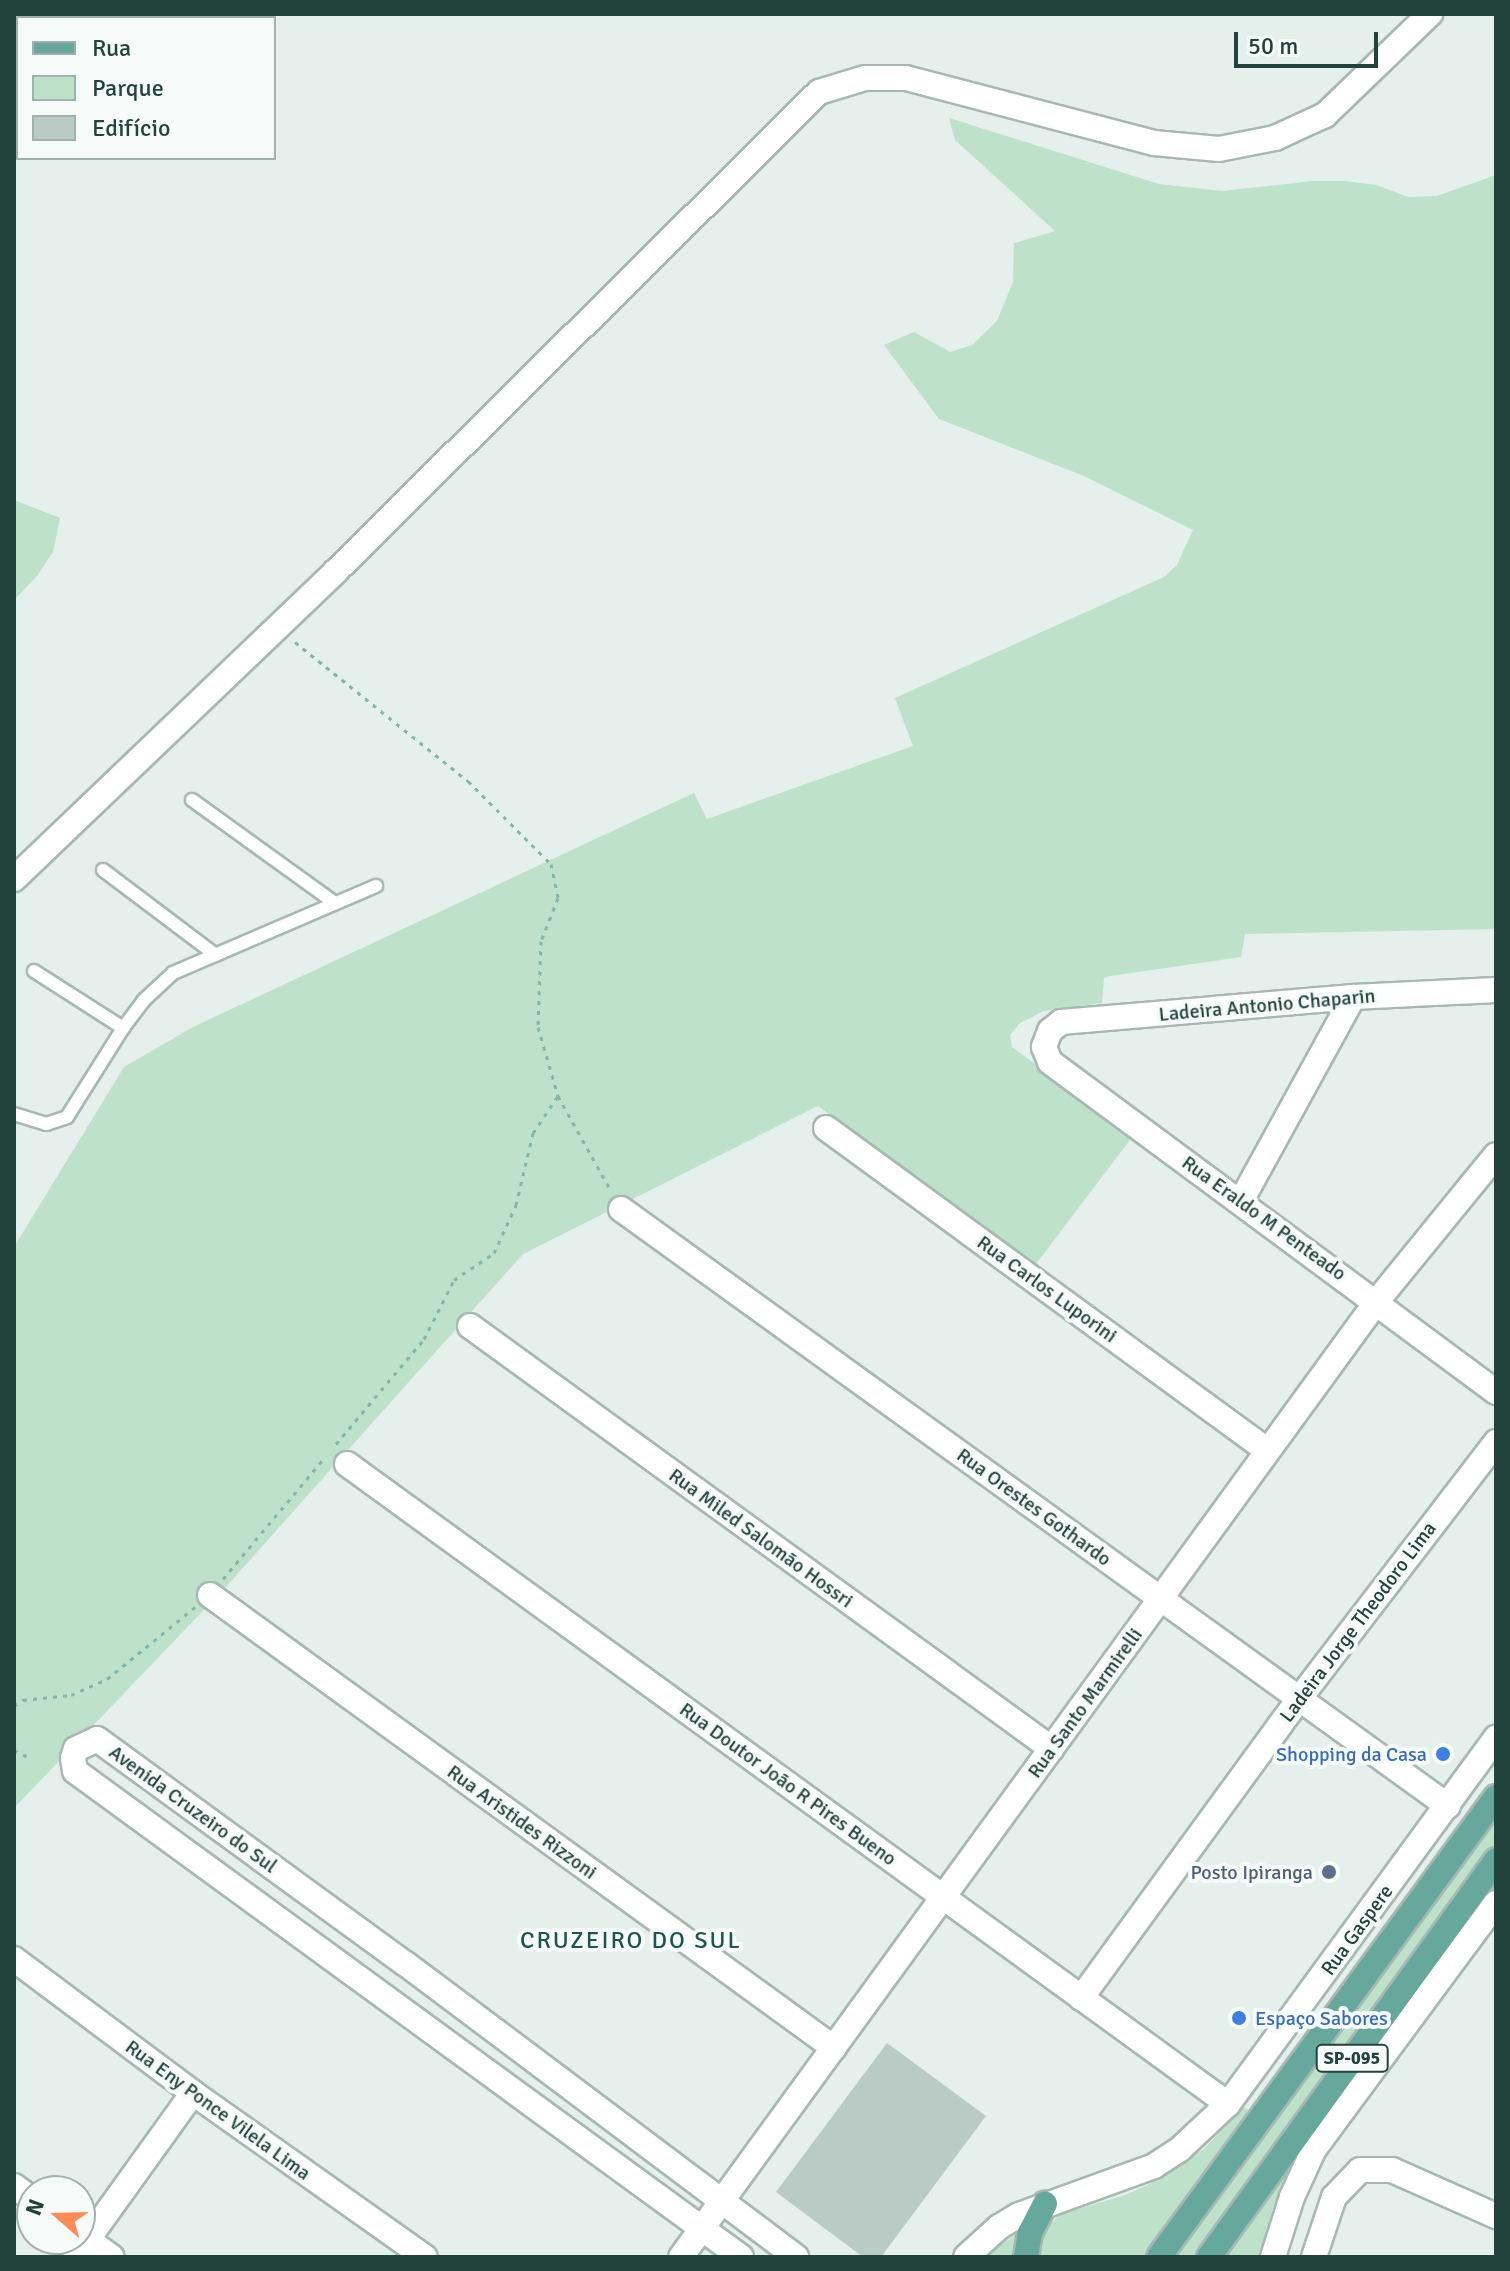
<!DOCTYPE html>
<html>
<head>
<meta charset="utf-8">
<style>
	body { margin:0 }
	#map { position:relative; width:1510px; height:2271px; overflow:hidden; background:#e5efeb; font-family:Signika,sans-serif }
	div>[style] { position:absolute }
	.green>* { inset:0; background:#bde1c9 }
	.building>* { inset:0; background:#bacac5 }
	.path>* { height:3px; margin-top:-1.5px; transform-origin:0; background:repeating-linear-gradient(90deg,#83b5a9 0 4px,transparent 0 10px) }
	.roads { filter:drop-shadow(2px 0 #a7b8b3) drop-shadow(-2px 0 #a7b8b3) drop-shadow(0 2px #a7b8b3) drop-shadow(0 -2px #a7b8b3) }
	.lane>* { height:12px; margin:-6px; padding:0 6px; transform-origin:6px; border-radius:6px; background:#fff }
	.street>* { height:24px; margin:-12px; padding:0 12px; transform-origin:12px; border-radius:12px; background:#fff }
	.secondary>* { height:24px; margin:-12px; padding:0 12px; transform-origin:12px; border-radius:12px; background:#fff }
	.primary>* { height:24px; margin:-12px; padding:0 12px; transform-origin:12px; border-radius:12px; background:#66a89b }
	.dots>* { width:22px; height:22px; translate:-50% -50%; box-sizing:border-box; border:4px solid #f6fbf9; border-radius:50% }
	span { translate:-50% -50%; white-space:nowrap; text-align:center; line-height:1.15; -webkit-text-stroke:8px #f6fbf9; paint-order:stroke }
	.shield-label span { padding:2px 6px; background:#f6fbf9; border:2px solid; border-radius:6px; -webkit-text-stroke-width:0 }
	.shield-label { font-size:18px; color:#22433c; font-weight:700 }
	.street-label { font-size:20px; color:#22433c }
	.shop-label { font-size:20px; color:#366cbe }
	.right { translate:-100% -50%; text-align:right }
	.left { translate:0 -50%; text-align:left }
	.service-label { font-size:20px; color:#4e5e75 }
	.quarter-label { font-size:24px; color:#1c574d; letter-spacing:2px }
	.frame { position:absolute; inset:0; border:16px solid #22433c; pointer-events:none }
	.legend { position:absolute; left:16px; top:16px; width:260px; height:144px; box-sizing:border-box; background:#f6fbf9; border:2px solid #a1b1ad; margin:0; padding:10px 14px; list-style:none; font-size:24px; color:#22433c }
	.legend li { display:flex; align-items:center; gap:16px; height:40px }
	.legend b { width:40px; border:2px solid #a1b1ad }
	.north { position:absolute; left:16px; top:2175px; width:80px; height:80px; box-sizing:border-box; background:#f6fbf9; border:2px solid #a1b1ad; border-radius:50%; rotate:290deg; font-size:22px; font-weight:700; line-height:32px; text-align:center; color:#22433c }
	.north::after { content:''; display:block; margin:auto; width:28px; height:36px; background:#fb8b57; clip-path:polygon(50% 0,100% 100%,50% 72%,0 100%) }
	.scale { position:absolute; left:1234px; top:32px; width:144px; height:36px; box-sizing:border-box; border:4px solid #22433c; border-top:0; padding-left:10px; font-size:24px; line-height:28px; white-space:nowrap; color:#22433c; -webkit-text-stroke:6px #f6fbf9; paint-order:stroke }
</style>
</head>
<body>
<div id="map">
	<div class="green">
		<i style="clip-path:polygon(949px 118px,1159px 184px,1222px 191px,1312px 181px,1345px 181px,1376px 185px,1408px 197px,1437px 196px,1496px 175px,1496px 929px,1245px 934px,1241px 957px,1110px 976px,1104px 978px,1102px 1003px,1044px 1011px,1020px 1023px,1010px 1035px,1012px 1047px,1133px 1136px,1036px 1264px,818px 1106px,523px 1254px,224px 1589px,14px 1808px,14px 1247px,124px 1067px,193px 1027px,694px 793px,707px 819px,913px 746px,895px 698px,1164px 577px,1177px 565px,1193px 530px,1084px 476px,939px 419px,884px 345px,914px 332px,950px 352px,972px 345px,997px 321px,1013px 282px,1014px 243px,1055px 231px,955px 140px)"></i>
		<i style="clip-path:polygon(14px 500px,60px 518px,53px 552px,37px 576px,14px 600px)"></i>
		<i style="clip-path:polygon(1496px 1816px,1496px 1843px,1193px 2257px,1176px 2257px)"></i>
		<i style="clip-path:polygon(1244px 2107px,1251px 2112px,1145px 2257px,1035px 2257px,1039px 2237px,1059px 2215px,1125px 2195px,1150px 2184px,1204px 2149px)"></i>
		<i style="clip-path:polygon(1298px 2150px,1272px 2210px,1261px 2257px,1220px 2257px)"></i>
		<i style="clip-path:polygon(1018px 2233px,1014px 2257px,985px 2257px,996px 2248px)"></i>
	</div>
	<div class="building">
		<i style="clip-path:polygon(887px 2043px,986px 2116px,881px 2257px,863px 2257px,776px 2192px)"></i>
	</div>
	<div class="path">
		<i style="left:295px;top:642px;width:222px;rotate:38.8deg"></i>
		<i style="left:468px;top:781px;width:117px;rotate:45deg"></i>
		<i style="left:551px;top:864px;width:35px;rotate:78deg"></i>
		<i style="left:558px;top:898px;width:46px;rotate:111.6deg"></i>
		<i style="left:541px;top:941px;width:86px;rotate:92deg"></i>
		<i style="left:538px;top:1027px;width:72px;rotate:73.8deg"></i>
		<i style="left:558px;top:1096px;width:109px;rotate:60.8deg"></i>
		<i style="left:336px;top:1444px;width:137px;rotate:-50deg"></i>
		<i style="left:424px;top:1339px;width:66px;rotate:-63deg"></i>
		<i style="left:454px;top:1280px;width:48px;rotate:-34deg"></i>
		<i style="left:494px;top:1253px;width:53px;rotate:-65.4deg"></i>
		<i style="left:516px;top:1205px;width:74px;rotate:-76.7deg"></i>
		<i style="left:533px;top:1133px;width:45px;rotate:-56deg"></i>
		<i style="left:223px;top:1579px;width:160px;rotate:-50.1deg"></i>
		<i style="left:14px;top:1706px;width:11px;rotate:-34deg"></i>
		<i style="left:23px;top:1700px;width:48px;rotate:-5.9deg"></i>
		<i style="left:71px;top:1695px;width:39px;rotate:-24deg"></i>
		<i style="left:107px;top:1679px;width:114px;rotate:-39.3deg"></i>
		<i style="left:14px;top:1750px;width:18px;rotate:27deg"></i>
	</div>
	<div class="roads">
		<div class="lane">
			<i style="left:192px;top:800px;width:176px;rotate:35.8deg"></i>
			<i style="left:103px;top:870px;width:141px;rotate:37deg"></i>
			<i style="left:34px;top:971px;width:106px;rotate:32.6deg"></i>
			<i style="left:14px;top:1114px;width:34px;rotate:17deg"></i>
			<i style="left:46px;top:1124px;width:22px;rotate:-18deg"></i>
			<i style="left:67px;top:1117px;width:105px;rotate:-57.8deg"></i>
			<i style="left:123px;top:1028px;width:34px;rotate:-53deg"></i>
			<i style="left:143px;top:1001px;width:41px;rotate:-43deg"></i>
			<i style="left:173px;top:973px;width:221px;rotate:-23.2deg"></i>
		</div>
		<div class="street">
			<i style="left:56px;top:18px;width:7px;rotate:-34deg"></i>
			<i style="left:14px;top:45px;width:5px;rotate:-37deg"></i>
			<i style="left:14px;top:879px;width:446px;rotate:-43.7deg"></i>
			<i style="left:336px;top:571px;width:680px;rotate:-44.76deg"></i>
			<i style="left:819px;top:92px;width:48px;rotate:-16.9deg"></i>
			<i style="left:865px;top:78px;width:41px"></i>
			<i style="left:906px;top:78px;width:256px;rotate:14.7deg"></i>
			<i style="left:1154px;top:143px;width:65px;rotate:5.3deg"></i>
			<i style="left:1219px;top:149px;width:57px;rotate:-11.1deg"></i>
			<i style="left:1275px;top:138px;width:55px;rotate:-24.7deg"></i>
			<i style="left:1325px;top:115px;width:146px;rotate:-43.9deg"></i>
			<i style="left:1496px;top:990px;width:143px;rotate:177.2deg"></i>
			<i style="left:1353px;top:997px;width:293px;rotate:175.1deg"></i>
			<i style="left:1061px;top:1022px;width:14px;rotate:141deg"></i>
			<i style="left:1050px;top:1031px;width:17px;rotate:111deg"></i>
			<i style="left:1044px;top:1047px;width:16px;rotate:68deg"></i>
			<i style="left:1050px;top:1062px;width:555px;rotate:36.5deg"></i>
			<i style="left:826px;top:1128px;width:547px;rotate:36.16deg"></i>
			<i style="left:1241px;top:1201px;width:233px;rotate:-61.2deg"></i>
			<i style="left:621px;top:1209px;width:1020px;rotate:35.83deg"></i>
			<i style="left:470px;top:1326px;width:719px;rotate:36.01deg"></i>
			<i style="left:347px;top:1464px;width:1089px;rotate:36deg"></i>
			<i style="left:210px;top:1595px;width:771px;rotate:35.98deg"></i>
			<i style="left:14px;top:1959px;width:224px;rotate:36.8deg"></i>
			<i style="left:193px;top:2093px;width:284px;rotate:35.3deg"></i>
			<i style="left:1081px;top:1998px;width:370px;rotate:-53.9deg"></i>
			<i style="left:1299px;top:1699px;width:324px;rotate:-52.5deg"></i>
			<i style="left:14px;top:2186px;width:22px;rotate:36deg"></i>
			<i style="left:80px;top:2234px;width:39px;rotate:36deg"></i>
			<i style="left:75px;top:2257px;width:202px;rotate:-54.3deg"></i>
			<i style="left:681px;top:2257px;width:1183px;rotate:-53.94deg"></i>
			<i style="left:1377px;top:1301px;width:188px;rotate:-50.8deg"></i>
			<i style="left:1314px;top:2257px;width:63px;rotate:-71.6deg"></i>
			<i style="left:1334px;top:2197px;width:37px;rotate:-46deg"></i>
			<i style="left:1360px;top:2170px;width:32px"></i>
			<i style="left:1392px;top:2170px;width:114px;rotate:23.9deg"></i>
		</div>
		<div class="secondary">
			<i style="left:741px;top:2257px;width:824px;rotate:-143.88deg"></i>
			<i style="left:75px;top:1771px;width:13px;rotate:-99deg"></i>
			<i style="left:73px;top:1758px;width:9px;rotate:-72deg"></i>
			<i style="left:76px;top:1749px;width:23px;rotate:-25deg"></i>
			<i style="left:97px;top:1739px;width:382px;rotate:36.1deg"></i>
			<i style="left:406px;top:1964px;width:488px;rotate:36.9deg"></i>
			<i style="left:966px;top:2257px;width:45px;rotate:-42.3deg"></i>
			<i style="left:999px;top:2227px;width:23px;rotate:-31deg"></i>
			<i style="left:1019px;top:2215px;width:144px;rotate:-19.9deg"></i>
			<i style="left:1154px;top:2166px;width:31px;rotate:-33deg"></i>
			<i style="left:1180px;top:2149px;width:66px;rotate:-43.2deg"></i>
			<i style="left:1228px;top:2104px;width:454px;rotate:-53.8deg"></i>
			<i style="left:1273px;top:2257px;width:63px;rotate:-72.4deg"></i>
			<i style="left:1292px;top:2197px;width:53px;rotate:-65.4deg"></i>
			<i style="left:1314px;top:2149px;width:306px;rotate:-53.5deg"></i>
		</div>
		<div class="primary">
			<i style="left:1026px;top:2257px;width:24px;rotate:-81deg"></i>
			<i style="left:1030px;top:2233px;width:33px;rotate:-63deg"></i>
			<i style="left:1159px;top:2257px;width:570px;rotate:-53.77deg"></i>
			<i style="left:1209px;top:2257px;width:490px;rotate:-54.1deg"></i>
		</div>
	</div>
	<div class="dots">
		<i style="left:1443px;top:1754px;background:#3f7fe0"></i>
		<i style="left:1329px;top:1872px;background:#5c6f8a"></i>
		<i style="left:1239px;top:2018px;background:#3f7fe0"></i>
	</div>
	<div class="shield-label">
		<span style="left:1352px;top:2058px">SP-095</span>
	</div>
	<div class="street-label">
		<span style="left:1267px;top:1005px;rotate:-5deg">Ladeira Antonio Chaparin</span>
		<span style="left:1264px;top:1218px;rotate:36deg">Rua Eraldo M Penteado</span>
		<span style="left:1047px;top:1289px;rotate:36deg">Rua Carlos Luporini</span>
		<span style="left:1034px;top:1507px;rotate:36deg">Rua Orestes Gothardo</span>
		<span style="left:761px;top:1538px;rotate:36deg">Rua Miled Salomão Hossri</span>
		<span style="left:1358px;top:1622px;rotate:-53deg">Ladeira Jorge Theodoro Lima</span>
		<span style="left:1085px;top:1703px;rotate:-54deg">Rua Santo Marmirelli</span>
		<span style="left:788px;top:1784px;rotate:36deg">Rua Doutor João R Pires Bueno</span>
		<span style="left:193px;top:1809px;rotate:36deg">Avenida Cruzeiro do Sul</span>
		<span style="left:522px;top:1822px;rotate:36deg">Rua Aristides Rizzoni</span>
		<span style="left:1357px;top:1930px;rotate:-54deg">Rua Gaspere</span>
		<span style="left:218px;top:2110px;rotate:36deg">Rua Eny Ponce Vilela Lima</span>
	</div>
	<div class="shop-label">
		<span class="right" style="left:1427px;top:1754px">Shopping da Casa</span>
		<span class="left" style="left:1255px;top:2018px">Espaço Sabores</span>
	</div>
	<div class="service-label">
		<span class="right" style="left:1313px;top:1872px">Posto Ipiranga</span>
	</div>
	<div class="quarter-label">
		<span style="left:631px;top:1941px">CRUZEIRO DO SUL</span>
	</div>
	<div class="frame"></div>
	<ul class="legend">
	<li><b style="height:10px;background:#66a89b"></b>Rua</li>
	<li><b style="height:22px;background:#bde1c9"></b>Parque</li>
	<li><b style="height:22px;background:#bacac5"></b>Edifício</li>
	</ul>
	<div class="north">N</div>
	<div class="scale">50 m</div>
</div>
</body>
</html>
